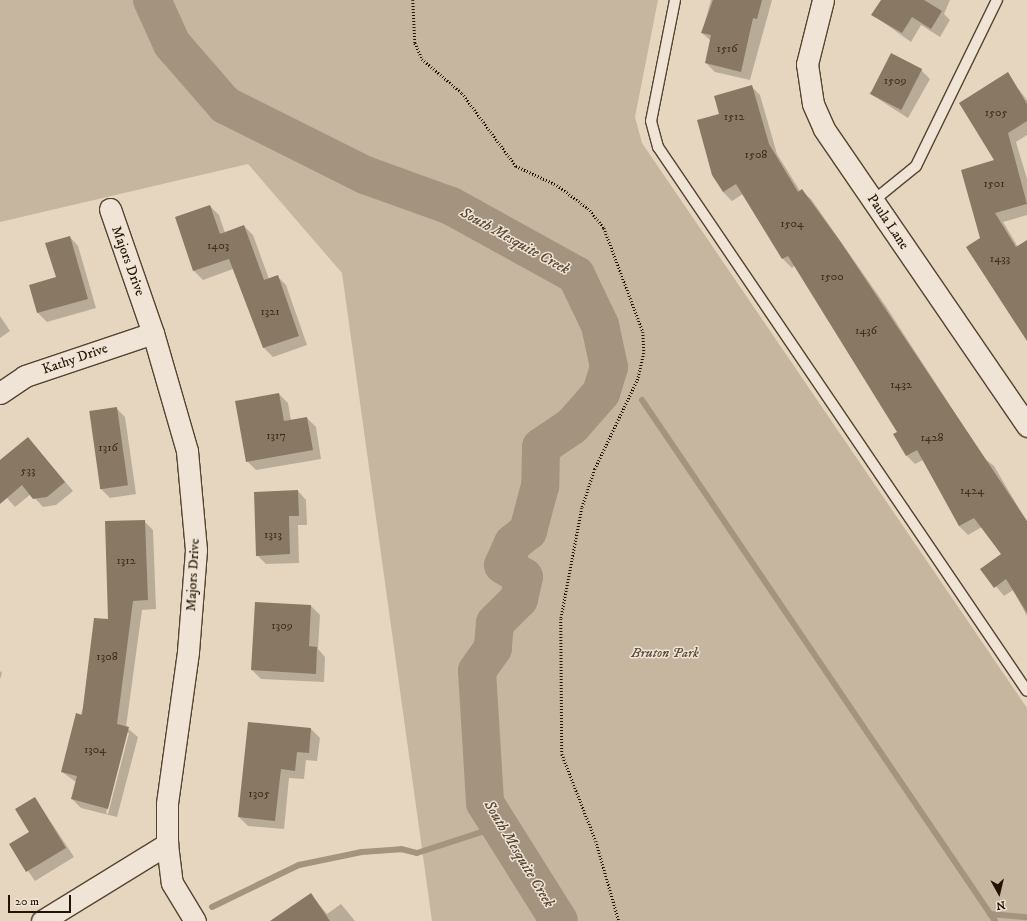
<!DOCTYPE html>
<html>
<head>
<meta charset="utf-8">
<style>
	body { margin:0 }
	#map { position:relative; width:1027px; height:921px; overflow:hidden; background:#e7d6bf; font-family:"IM FELL DW Pica",serif }
	div>[style] { position:absolute }
	.green>* { inset:0; background:#c6b59f }
	.shadow>* { inset:0; background:#0003 }
	.stream>* { height:6px; margin:-3px; padding:0 3px; transform-origin:3px; border-radius:3px; background:#a4947f }
	.river>* { height:38px; margin:-19px; padding:0 19px; transform-origin:19px; border-radius:19px; background:#a4947f }
	.building>* { inset:0; background:#897964; transform-origin:0 0 }
	.path>* { height:2.5px; margin-top:-1.25px; transform-origin:0; background:repeating-linear-gradient(90deg,#231402 0 1px,transparent 0 3px) }
	.roads { filter:drop-shadow(1px 0 #544431) drop-shadow(-1px 0 #544431) drop-shadow(0 1px #544431) drop-shadow(0 -1px #544431) }
	.service>* { height:10px; margin:-5px; padding:0 5px; transform-origin:5px; border-radius:5px; background:#efe4d5 }
	.minor>* { height:21px; margin:-10.5px; padding:0 10.5px; transform-origin:10.5px; border-radius:10.5px; background:#efe4d5 }
	span { translate:-50% -50%; white-space:nowrap; text-align:center; line-height:1.15; -webkit-text-stroke:3px #efe4d5; paint-order:stroke }
	.number-label { font-size:12px; color:#3c2d1a }
	.number-label span { -webkit-text-stroke-width:0 }
	.street-label { font-size:14px; color:#231402 }
	.park-label { font-size:14px; color:#5c4c39; font-style:italic }
	.water-label { font-size:15px; color:#574734; font-style:italic }
	.north { position:absolute; left:979px; top:873px; width:40px; height:40px; -webkit-text-stroke:3px #efe4d5; paint-order:stroke; rotate:172deg; font-size:11px; font-weight:700; line-height:16px; text-align:center; color:#231402 }
	.north::after { content:''; display:block; margin:auto; width:14px; height:18px; background:#231402; clip-path:polygon(50% 0,100% 100%,50% 72%,0 100%) }
	.scale { position:absolute; left:8px; top:895px; width:63px; height:18px; box-sizing:border-box; border:2px solid #231402; border-top:0; padding-left:5px; font-size:12px; line-height:14px; white-space:nowrap; color:#231402; -webkit-text-stroke:3px #efe4d5; paint-order:stroke }
</style>
</head>
<body>
<div id="map">
	<div class="green">
		<i style="clip-path:polygon(0 0,658px 0,635px 117px,642px 143px,1027px 708px,1027px 921px,432px 921px,342px 273px,248px 164px,0 222px)"></i>
	</div>
	<div class="shadow">
		<i style="clip-path:polygon(711px 0,772px 0,750px 80px,715px 72px,706px 63px,711px 41px,702px 33px)"></i>
		<i style="clip-path:polygon(882px 0,950px 0,944px 14px,950px 20px,940px 37px,921px 25px,911px 42px,873px 15px)"></i>
		<i style="clip-path:polygon(921px 70px,930px 79px,908px 118px,869px 93px)"></i>
		<i style="clip-path:polygon(1007px 74px,1027px 100px,1027px 135px,1016px 142px,1027px 179px,1027px 215px,1003px 222px,1018px 247px,1027px 243px,1027px 340px,982px 238px)"></i>
		<i style="clip-path:polygon(751px 86px,760px 95px,777px 154px,800px 191px,811px 199px,885px 305px,984px 458px,994px 466px,1027px 522px,1027px 616px,1013px 590px,1004px 596px,982px 569px,1002px 555px,982px 527px,968px 535px,959px 526px,923px 460px,915px 464px,907px 456px,898px 432px,795px 265px,792px 268px,783px 259px,743px 194px,732px 201px,723px 192px,720px 115px)"></i>
		<i style="clip-path:polygon(210px 206px,219px 215px,225px 233px,244px 226px,253px 235px,269px 279px,277px 276px,286px 285px,307px 345px,273px 357px,264px 348px,233px 269px,203px 280px,194px 271px,176px 218px)"></i>
		<i style="clip-path:polygon(70px 237px,78px 246px,96px 308px,47px 322px,38px 313px,31px 285px,57px 278px)"></i>
		<i style="clip-path:polygon(0 316px,10px 331px,0 338px)"></i>
		<i style="clip-path:polygon(279px 394px,288px 403px,291px 421px,307px 418px,316px 427px,321px 459px,256px 470px,247px 461px)"></i>
		<i style="clip-path:polygon(116px 408px,125px 417px,136px 494px,110px 498px,101px 489px,90px 412px)"></i>
		<i style="clip-path:polygon(28px 438px,73px 491px,56px 505px,43px 507px,31px 494px,15px 507px,0 490px,0 461px)"></i>
		<i style="clip-path:polygon(298px 491px,306px 500px,307px 525px,298px 525px,299px 563px,266px 564px,257px 555px)"></i>
		<i style="clip-path:polygon(evenodd,144px 521px,153px 530px,156px 609px,142px 610px,126px 727px,138px 737px,117px 817px,81px 808px,72px 799px,76px 782px,62px 772px,144px 521px,127px 733px,129px 733px,108px 814px,106px 813px,127px 733px)"></i>
		<i style="clip-path:polygon(311px 606px,320px 615px,318px 649px,325px 657px,324px 682px,261px 679px,252px 670px)"></i>
		<i style="clip-path:polygon(0 671px,2px 673px,0 679px)"></i>
		<i style="clip-path:polygon(311px 729px,320px 738px,317px 761px,306px 760px,304px 779px,289px 778px,284px 829px,248px 826px,239px 817px)"></i>
		<i style="clip-path:polygon(35px 798px,74px 857px,35px 881px,10px 845px,31px 832px)"></i>
		<i style="clip-path:polygon(311px 895px,327px 914px,341px 904px,355px 921px,279px 921px)"></i>
	</div>
	<div class="stream">
		<i style="left:609px;top:367px;width:18px;rotate:47deg"></i>
		<i style="left:642px;top:400px;width:629px;rotate:55.88deg"></i>
		<i style="left:212px;top:907px;width:97px;rotate:-25.8deg"></i>
		<i style="left:299px;top:865px;width:64px;rotate:-11.7deg"></i>
		<i style="left:362px;top:852px;width:39px;rotate:-4deg"></i>
		<i style="left:401px;top:849px;width:16px;rotate:14deg"></i>
		<i style="left:417px;top:853px;width:87px;rotate:-18deg"></i>
		<i style="left:990px;top:914px;width:37px;rotate:5deg"></i>
	</div>
	<div class="river">
		<i style="left:152px;top:0;width:48px;rotate:65.6deg"></i>
		<i style="left:172px;top:44px;width:81px;rotate:49deg"></i>
		<i style="left:225px;top:105px;width:157px;rotate:26.6deg"></i>
		<i style="left:365px;top:175px;width:91px;rotate:19.8deg"></i>
		<i style="left:451px;top:206px;width:143px;rotate:28.9deg"></i>
		<i style="left:576px;top:275px;width:55px;rotate:64.4deg"></i>
		<i style="left:600px;top:325px;width:43px;rotate:77.9deg"></i>
		<i style="left:609px;top:367px;width:27px;rotate:107deg"></i>
		<i style="left:601px;top:393px;width:44px;rotate:131.3deg"></i>
		<i style="left:572px;top:426px;width:37px;rotate:146deg"></i>
		<i style="left:541px;top:447px;width:39px;rotate:91deg"></i>
		<i style="left:540px;top:486px;width:47px;rotate:104.9deg"></i>
		<i style="left:528px;top:531px;width:19px;rotate:141deg"></i>
		<i style="left:513px;top:543px;width:24px;rotate:114deg"></i>
		<i style="left:503px;top:565px;width:24px;rotate:30deg"></i>
		<i style="left:524px;top:577px;width:23px;rotate:103deg"></i>
		<i style="left:519px;top:599px;width:34px;rotate:135deg"></i>
		<i style="left:495px;top:623px;width:25px;rotate:95deg"></i>
		<i style="left:493px;top:648px;width:28px;rotate:125deg"></i>
		<i style="left:477px;top:671px;width:132px;rotate:86.5deg"></i>
		<i style="left:485px;top:803px;width:139px;rotate:57.9deg"></i>
	</div>
	<div class="building">
		<i style="clip-path:polygon(713px 0,762px 0,757px 19px,753px 18px,741px 72px,705px 63px,711px 35px,701px 33px)"></i>
		<i style="clip-path:polygon(881px 0,924px 0,942px 11px,931px 29px,912px 17px,902px 33px,871px 15px)"></i>
		<i style="left:891px;top:53px;width:35px;height:46px;rotate:27deg"></i>
		<i style="clip-path:polygon(1008px 72px,1027px 104px,1027px 121px,1008px 133px,1027px 204px,995px 213px,1016px 247px,1027px 240px,1027px 341px,966px 247px,980px 238px,961px 170px,994px 160px,959px 103px)"></i>
		<i style="clip-path:polygon(752px 85px,769px 144px,798px 192px,802px 189px,840px 241px,1027px 521px,1027px 613px,1006px 579px,994px 588px,980px 569px,1001px 554px,974px 518px,959px 526px,917px 450px,906px 456px,893px 434px,897px 432px,788px 256px,782px 259px,736px 184px,723px 192px,712px 175px,697px 120px,719px 114px,714px 96px)"></i>
		<i style="clip-path:polygon(210px 205px,220px 234px,244px 225px,264px 280px,278px 275px,299px 336px,263px 348px,229px 259px,193px 271px,175px 217px)"></i>
		<i style="clip-path:polygon(70px 236px,88px 299px,37px 313px,29px 285px,56px 277px,45px 243px)"></i>
		<i style="clip-path:polygon(279px 393px,284px 421px,307px 417px,313px 450px,246px 462px,235px 401px)"></i>
		<i style="left:117px;top:407px;width:79px;height:28px;rotate:82deg"></i>
		<i style="clip-path:polygon(28px 437px,65px 482px,47px 497px,33px 499px,22px 485px,0 504px,0 460px)"></i>
		<i style="clip-path:polygon(298px 490px,299px 516px,289px 516px,290px 554px,256px 556px,254px 492px)"></i>
		<i style="clip-path:polygon(145px 520px,148px 600px,133px 601px,117px 724px,129px 727px,108px 809px,71px 799px,77px 776px,61px 772px,76px 713px,82px 715px,94px 618px,108px 619px,105px 521px)"></i>
		<i style="clip-path:polygon(255px 602px,311px 605px,309px 646px,317px 647px,316px 674px,251px 670px)"></i>
		<i style="clip-path:polygon(248px 722px,311px 728px,309px 753px,297px 752px,295px 771px,281px 769px,275px 821px,238px 817px)"></i>
		<i style="clip-path:polygon(35px 797px,66px 848px,26px 872px,9px 844px,29px 832px,15px 809px)"></i>
		<i style="clip-path:polygon(311px 893px,330px 921px,270px 921px)"></i>
	</div>
	<div class="path">
		<i style="left:413px;top:0;width:43px;rotate:87.3deg"></i>
		<i style="left:415px;top:43px;width:17px;rotate:66deg"></i>
		<i style="left:422px;top:59px;width:52px;rotate:40.4deg"></i>
		<i style="left:462px;top:93px;width:91px;rotate:53.5deg"></i>
		<i style="left:516px;top:166px;width:45px;rotate:24.9deg"></i>
		<i style="left:557px;top:185px;width:39px;rotate:37deg"></i>
		<i style="left:588px;top:208px;width:26px;rotate:51deg"></i>
		<i style="left:604px;top:228px;width:111px;rotate:69.4deg"></i>
		<i style="left:643px;top:332px;width:21px;rotate:87deg"></i>
		<i style="left:644px;top:353px;width:27px;rotate:103deg"></i>
		<i style="left:638px;top:379px;width:100px;rotate:115.5deg"></i>
		<i style="left:595px;top:469px;width:41px;rotate:108.4deg"></i>
		<i style="left:582px;top:508px;width:113px;rotate:100.7deg"></i>
		<i style="left:561px;top:619px;width:135px;rotate:89.6deg"></i>
		<i style="left:562px;top:754px;width:93px;rotate:68.7deg"></i>
		<i style="left:596px;top:841px;width:83px;rotate:74deg"></i>
	</div>
	<div class="roads">
		<div class="service">
			<i style="left:675px;top:0;width:123px;rotate:101.2deg"></i>
			<i style="left:651px;top:121px;width:27px;rotate:75deg"></i>
			<i style="left:658px;top:147px;width:657px;rotate:55.85deg"></i>
			<i style="left:873px;top:201px;width:55px;rotate:-39.1deg"></i>
			<i style="left:916px;top:166px;width:185px;rotate:-64deg"></i>
		</div>
		<div class="minor">
			<i style="left:823px;top:0;width:66px;rotate:104deg"></i>
			<i style="left:807px;top:64px;width:40px;rotate:81.5deg"></i>
			<i style="left:813px;top:104px;width:27px;rotate:66deg"></i>
			<i style="left:824px;top:129px;width:360px;rotate:55.6deg"></i>
			<i style="left:110px;top:209px;width:131px;rotate:70.9deg"></i>
			<i style="left:153px;top:333px;width:123px;rotate:73.9deg"></i>
			<i style="left:187px;top:451px;width:99px;rotate:84.8deg"></i>
			<i style="left:196px;top:550px;width:102px;rotate:94.5deg"></i>
			<i style="left:188px;top:652px;width:153px;rotate:97.9deg"></i>
			<i style="left:167px;top:804px;width:40px;rotate:90deg"></i>
			<i style="left:167px;top:844px;width:39px;rotate:83deg"></i>
			<i style="left:172px;top:883px;width:44px;rotate:58.8deg"></i>
			<i style="left:0;top:393px;width:30px;rotate:-34deg"></i>
			<i style="left:25px;top:376px;width:135px;rotate:-18.6deg"></i>
			<i style="left:42px;top:921px;width:147px;rotate:-31.6deg"></i>
		</div>
	</div>
	<div class="number-label">
		<span style="left:727px;top:49px">1516</span>
		<span style="left:895px;top:81px">1509</span>
		<span style="left:996px;top:113px">1505</span>
		<span style="left:734px;top:117px">1512</span>
		<span style="left:756px;top:155px">1508</span>
		<span style="left:994px;top:184px">1501</span>
		<span style="left:792px;top:224px">1504</span>
		<span style="left:218px;top:246px">1403</span>
		<span style="left:1000px;top:259px">1433</span>
		<span style="left:832px;top:277px">1500</span>
		<span style="left:270px;top:312px">1321</span>
		<span style="left:866px;top:331px">1436</span>
		<span style="left:901px;top:385px">1432</span>
		<span style="left:276px;top:436px">1317</span>
		<span style="left:932px;top:438px">1428</span>
		<span style="left:108px;top:448px">1316</span>
		<span style="left:28px;top:471px">533</span>
		<span style="left:972px;top:491px">1424</span>
		<span style="left:273px;top:535px">1313</span>
		<span style="left:126px;top:561px">1312</span>
		<span style="left:282px;top:626px">1309</span>
		<span style="left:107px;top:657px">1308</span>
		<span style="left:95px;top:750px">1304</span>
		<span style="left:259px;top:794px">1305</span>
	</div>
	<div class="street-label">
		<span style="left:888px;top:222px;rotate:56deg">Paula Lane</span>
		<span style="left:128px;top:261px;rotate:70deg">Majors Drive</span>
		<span style="left:75px;top:359px;rotate:-19deg">Kathy Drive</span>
		<span style="left:193px;top:575px;rotate:-87deg">Majors Drive</span>
	</div>
	<div class="park-label">
		<span style="left:665px;top:653px">Bruton Park</span>
	</div>
	<div class="water-label">
		<span style="left:515px;top:241px;rotate:29deg">South Mesquite Creek</span>
		<span style="left:519px;top:854px;rotate:59deg">South Mesquite Creek</span>
	</div>
	<div class="north">N</div>
	<div class="scale">20 m</div>
</div>
</body>
</html>
